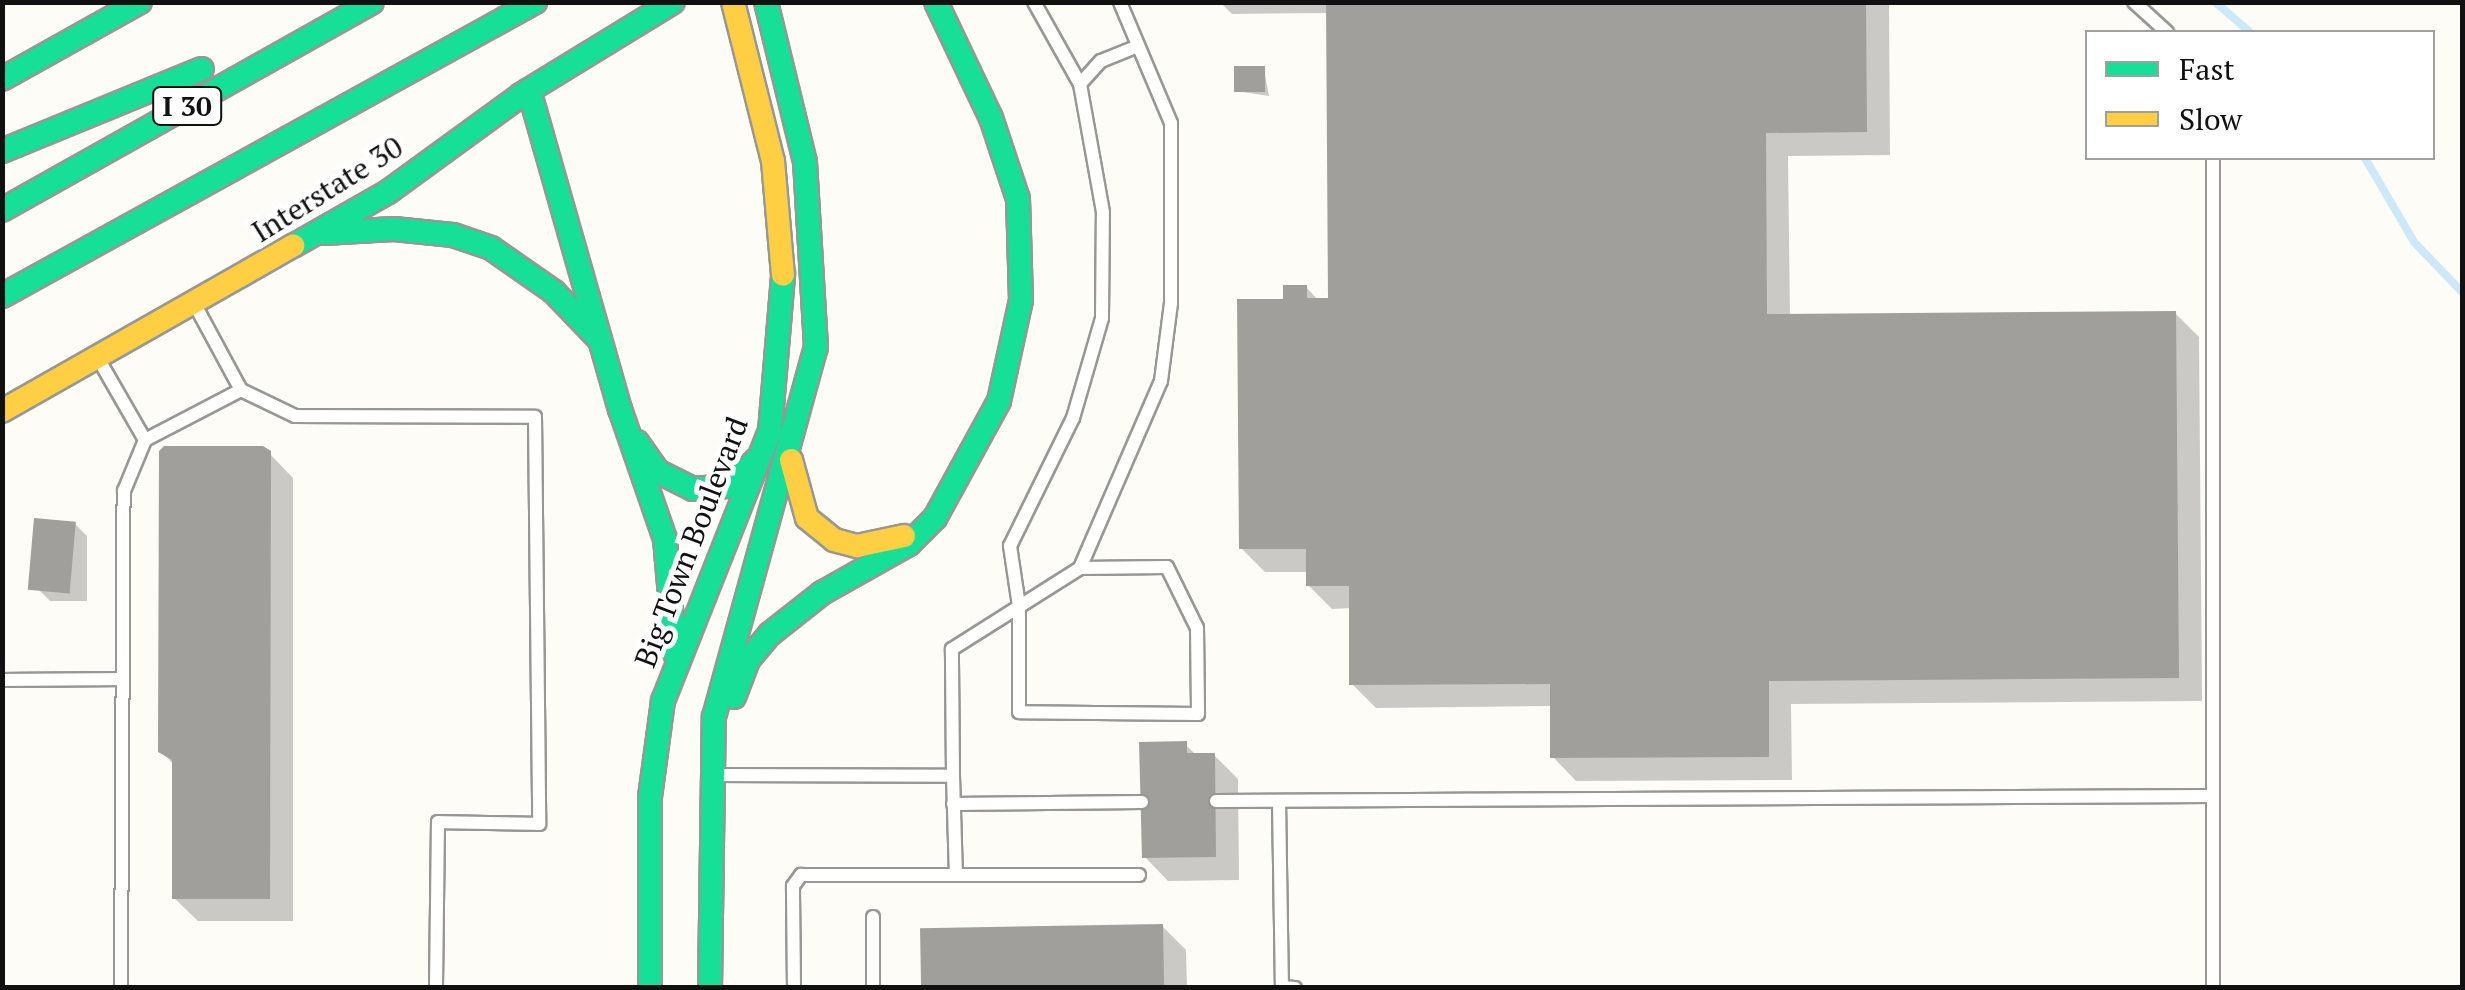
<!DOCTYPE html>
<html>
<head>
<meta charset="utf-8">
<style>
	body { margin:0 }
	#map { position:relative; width:2465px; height:990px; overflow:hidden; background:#fdfcf7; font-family:"PT Serif",serif }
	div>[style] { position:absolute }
	.shadow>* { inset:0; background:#0003 }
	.stream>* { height:8px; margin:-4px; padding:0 4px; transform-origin:4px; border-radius:4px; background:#cde8f7 }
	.building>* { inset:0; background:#a19f9c; transform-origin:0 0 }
	.roads { filter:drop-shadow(2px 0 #979795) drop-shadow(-2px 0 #979795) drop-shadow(0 2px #979795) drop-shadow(0 -2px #979795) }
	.lane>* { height:12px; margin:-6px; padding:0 6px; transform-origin:6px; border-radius:6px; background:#fffffe }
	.fast>* { height:22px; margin:-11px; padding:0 11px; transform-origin:11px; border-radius:11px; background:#16e098 }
	.slow>* { height:22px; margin:-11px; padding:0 11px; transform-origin:11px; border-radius:11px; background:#ffcf43 }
	span { translate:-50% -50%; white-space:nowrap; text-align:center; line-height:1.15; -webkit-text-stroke:10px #fff; paint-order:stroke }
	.shield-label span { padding:2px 8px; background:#fff; border:2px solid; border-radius:8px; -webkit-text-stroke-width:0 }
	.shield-label { font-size:28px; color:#111; font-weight:700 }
	.street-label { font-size:30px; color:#111 }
	.frame { position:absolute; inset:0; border:5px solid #111; pointer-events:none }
	.legend { position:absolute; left:2085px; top:30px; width:350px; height:130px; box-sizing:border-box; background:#fff; border:2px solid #a0a0a0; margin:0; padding:12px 18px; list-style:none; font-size:30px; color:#111 }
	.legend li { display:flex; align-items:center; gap:20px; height:50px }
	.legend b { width:50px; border:2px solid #a0a0a0 }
</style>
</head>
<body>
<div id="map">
	<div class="shadow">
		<i style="clip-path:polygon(1220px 2px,1889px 2px,1890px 155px,1788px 156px,1790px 316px,2175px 313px,2199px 337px,2202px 701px,1791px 704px,1792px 780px,1576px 781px,1553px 757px,1552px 706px,1376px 708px,1352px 684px,1351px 608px,1332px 609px,1308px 585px,1308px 572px,1265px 572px,1241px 548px,1285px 301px,1306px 287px,1319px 301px,1331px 300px,1329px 13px,1232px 14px)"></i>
		<i style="clip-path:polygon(1264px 69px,1269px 96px,1236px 91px)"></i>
		<i style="clip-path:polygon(269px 453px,293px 478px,293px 921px,198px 921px,174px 898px,174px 765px,161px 751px)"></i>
		<i style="clip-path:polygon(75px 524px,87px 536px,87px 601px,50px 601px,38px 589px)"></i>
		<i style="clip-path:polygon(1185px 744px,1197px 756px,1214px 755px,1238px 779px,1239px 880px,1168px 881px,1145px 857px)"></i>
		<i style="clip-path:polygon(1162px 926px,1186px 950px,1187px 988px,923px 988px)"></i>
	</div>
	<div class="stream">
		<i style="left:2215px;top:2px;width:46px;rotate:40.6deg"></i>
		<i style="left:2365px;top:158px;width:97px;rotate:59.7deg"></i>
		<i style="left:2414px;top:242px;width:69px;rotate:46.2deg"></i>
	</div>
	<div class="building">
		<i style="clip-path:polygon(1326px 2px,1866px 2px,1867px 132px,1766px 133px,1767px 314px,2176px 311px,2179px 678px,1769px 681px,1769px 757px,1550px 758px,1550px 684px,1349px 685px,1349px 586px,1306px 586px,1306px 549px,1239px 549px,1237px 299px,1283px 299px,1283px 285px,1307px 285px,1307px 298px,1328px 298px)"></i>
		<i style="left:1234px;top:66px;width:31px;height:26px"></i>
		<i style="clip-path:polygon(164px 446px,263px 446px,271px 451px,270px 899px,172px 899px,172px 760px,158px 752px,159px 451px)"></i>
		<i style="left:34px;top:518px;width:42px;height:72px;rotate:5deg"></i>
		<i style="clip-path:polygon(1187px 741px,1187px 753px,1215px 753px,1216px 857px,1142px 858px,1139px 742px)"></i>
		<i style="left:1163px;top:924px;width:64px;height:243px;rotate:89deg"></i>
	</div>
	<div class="roads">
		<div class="lane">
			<i style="left:1034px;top:2px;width:94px;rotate:60.7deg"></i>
			<i style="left:2134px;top:2px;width:45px;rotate:42.3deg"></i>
			<i style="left:2213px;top:158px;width:830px;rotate:90deg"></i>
			<i style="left:99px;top:360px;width:92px;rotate:60.1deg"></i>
			<i style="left:145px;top:440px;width:108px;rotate:-27.5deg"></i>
			<i style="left:241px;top:390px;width:99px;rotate:-118.4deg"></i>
			<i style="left:241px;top:390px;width:60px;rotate:25.7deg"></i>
			<i style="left:295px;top:416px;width:240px;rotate:0.2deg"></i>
			<i style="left:535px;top:417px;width:407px;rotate:89.4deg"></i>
			<i style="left:539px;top:824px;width:101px;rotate:-178.9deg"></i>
			<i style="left:438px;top:822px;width:166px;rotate:90.7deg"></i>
			<i style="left:1080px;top:568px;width:87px;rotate:-0.7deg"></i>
			<i style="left:1167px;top:567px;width:68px;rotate:63.8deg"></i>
			<i style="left:1197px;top:628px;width:86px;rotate:89.3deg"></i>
			<i style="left:1198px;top:714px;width:179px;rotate:-179.4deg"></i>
			<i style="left:1019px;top:712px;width:106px;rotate:-90deg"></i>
			<i style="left:1019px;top:606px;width:61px;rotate:-98.5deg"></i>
			<i style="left:1010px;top:546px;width:143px;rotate:-63.8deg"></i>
			<i style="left:1073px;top:418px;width:104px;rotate:-73.8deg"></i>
			<i style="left:1102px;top:318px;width:106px;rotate:-89.5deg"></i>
			<i style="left:1103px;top:212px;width:130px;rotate:-100.2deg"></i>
			<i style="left:1080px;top:84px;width:31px;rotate:-48deg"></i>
			<i style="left:1101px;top:61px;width:40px;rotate:-22deg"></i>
			<i style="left:2px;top:680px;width:121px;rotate:-0.5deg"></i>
			<i style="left:717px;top:775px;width:236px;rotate:0.2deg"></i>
			<i style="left:953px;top:776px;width:127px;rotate:-90.5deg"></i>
			<i style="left:952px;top:649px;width:151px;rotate:-32.3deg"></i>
			<i style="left:1080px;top:568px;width:204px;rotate:-66.6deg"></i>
			<i style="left:1161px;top:381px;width:79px;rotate:-82.7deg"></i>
			<i style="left:1171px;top:303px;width:180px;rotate:-90deg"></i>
			<i style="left:1171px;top:123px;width:131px;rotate:-112.9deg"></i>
			<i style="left:953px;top:776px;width:99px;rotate:88.3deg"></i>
			<i style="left:956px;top:875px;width:183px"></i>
			<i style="left:1216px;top:801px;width:995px;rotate:-0.29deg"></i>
			<i style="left:1279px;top:801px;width:186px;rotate:89.1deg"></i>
			<i style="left:1282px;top:987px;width:13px;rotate:4deg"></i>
			<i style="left:953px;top:804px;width:189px;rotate:-0.6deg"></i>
			<i style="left:873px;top:917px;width:71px;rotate:90deg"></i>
			<i style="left:121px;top:988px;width:497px;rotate:-89.7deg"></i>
			<i style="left:124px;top:491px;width:55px;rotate:-67.6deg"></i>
			<i style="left:794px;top:988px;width:102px;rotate:-90.6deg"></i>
			<i style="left:793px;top:886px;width:14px;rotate:-54deg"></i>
			<i style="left:801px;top:875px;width:155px"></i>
		</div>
		<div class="fast">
			<i style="left:2px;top:79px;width:158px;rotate:-29.2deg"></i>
			<i style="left:529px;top:90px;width:332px;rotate:74.1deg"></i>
			<i style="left:620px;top:409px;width:138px;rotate:70.9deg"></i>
			<i style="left:665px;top:539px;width:115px;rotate:85deg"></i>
			<i style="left:2px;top:151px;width:216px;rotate:-22.3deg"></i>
			<i style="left:2px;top:210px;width:424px;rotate:-29.3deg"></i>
			<i style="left:324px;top:233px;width:70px;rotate:-3.3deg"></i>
			<i style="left:394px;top:229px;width:59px;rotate:5.8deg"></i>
			<i style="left:453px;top:235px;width:40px;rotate:18.9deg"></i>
			<i style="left:491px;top:248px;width:77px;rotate:34.9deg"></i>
			<i style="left:554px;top:292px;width:66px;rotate:46.2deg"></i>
			<i style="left:293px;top:246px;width:109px;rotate:-29.6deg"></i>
			<i style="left:388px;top:192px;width:165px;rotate:-36.1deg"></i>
			<i style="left:521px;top:95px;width:178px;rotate:-31.5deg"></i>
			<i style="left:2px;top:296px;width:609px;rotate:-28.88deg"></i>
			<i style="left:637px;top:442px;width:35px;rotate:55deg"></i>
			<i style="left:657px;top:471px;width:40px;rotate:26.6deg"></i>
			<i style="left:693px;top:489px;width:38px;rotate:-5deg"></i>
			<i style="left:731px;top:486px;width:37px;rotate:-46deg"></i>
			<i style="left:734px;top:697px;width:40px;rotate:-69deg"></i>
			<i style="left:748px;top:660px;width:34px;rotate:-50deg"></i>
			<i style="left:770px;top:634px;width:66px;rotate:-38.3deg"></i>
			<i style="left:822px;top:593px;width:100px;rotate:-29.4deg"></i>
			<i style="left:909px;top:544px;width:37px;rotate:-45deg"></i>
			<i style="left:935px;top:518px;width:133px;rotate:-61.3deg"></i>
			<i style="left:999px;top:401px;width:103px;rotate:-77.7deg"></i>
			<i style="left:1021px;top:300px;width:101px;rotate:-91.7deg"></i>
			<i style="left:1018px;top:199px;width:85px;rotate:-108.4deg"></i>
			<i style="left:991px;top:118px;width:128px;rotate:-115.4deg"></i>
			<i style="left:650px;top:988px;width:191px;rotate:-90deg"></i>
			<i style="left:650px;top:797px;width:97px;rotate:-82.3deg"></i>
			<i style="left:663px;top:701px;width:290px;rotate:-68.4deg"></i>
			<i style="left:770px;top:431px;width:157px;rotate:-85.2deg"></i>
			<i style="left:710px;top:988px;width:271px;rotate:-89.2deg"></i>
			<i style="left:714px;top:717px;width:384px;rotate:-74.6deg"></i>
			<i style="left:816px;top:347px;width:185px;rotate:-93.4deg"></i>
			<i style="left:805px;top:162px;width:165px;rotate:-103.7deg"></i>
		</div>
		<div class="slow">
			<i style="left:733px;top:2px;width:164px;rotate:75.9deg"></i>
			<i style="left:773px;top:161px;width:114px;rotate:85deg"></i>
			<i style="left:2px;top:411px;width:335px;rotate:-29.6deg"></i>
			<i style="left:791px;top:460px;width:60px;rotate:74.6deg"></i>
			<i style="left:807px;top:518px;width:35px;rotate:39deg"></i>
			<i style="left:834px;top:540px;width:24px;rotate:15deg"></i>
			<i style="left:857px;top:546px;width:48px;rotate:-12deg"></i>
		</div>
	</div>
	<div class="shield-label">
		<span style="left:187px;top:106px">I 30</span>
	</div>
	<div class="street-label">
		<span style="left:327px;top:189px;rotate:-32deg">Interstate 30</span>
		<span style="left:691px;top:542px;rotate:-69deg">Big Town Boulevard</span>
	</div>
	<div class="frame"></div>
	<ul class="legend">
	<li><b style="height:12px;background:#16e098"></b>Fast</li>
	<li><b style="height:12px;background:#ffcf43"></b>Slow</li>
	</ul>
</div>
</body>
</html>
